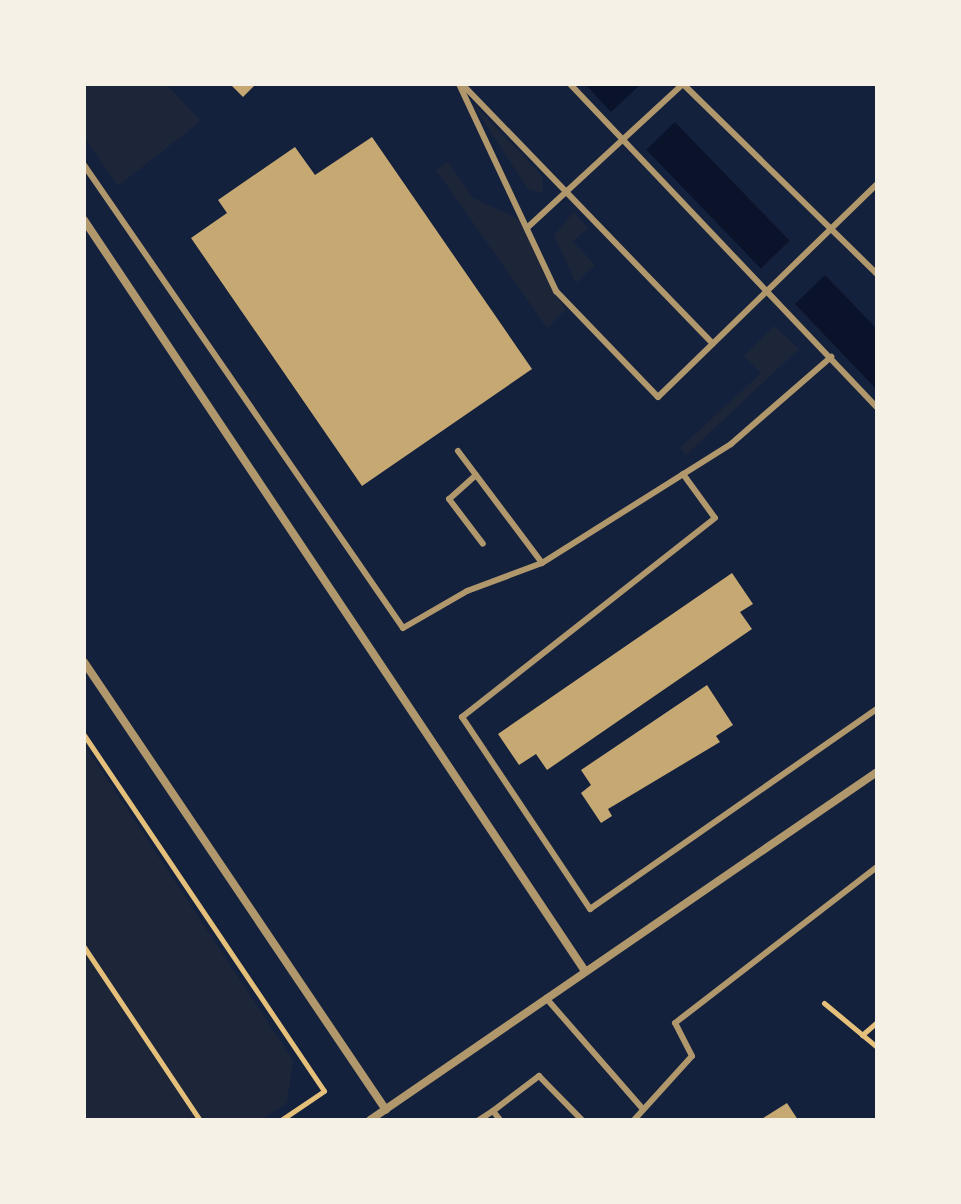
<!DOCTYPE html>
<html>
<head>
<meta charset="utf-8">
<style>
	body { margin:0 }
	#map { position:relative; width:961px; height:1204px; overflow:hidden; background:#14213d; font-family:"Source Serif 4",serif }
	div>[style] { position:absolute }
	.green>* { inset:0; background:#1d2539 }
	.water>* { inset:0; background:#0b132b; transform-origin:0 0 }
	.building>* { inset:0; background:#c6a872 }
	.path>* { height:5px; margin:-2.5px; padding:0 2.5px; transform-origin:2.5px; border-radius:2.5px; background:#e5c07b }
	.service>* { height:6px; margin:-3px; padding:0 3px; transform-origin:3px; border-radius:3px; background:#b1986c }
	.minor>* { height:8px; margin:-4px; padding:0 4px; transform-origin:4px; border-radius:4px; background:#b1986c }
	span { translate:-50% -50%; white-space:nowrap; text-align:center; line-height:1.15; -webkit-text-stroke:6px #f6f1e7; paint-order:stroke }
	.frame { position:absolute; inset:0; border:86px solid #f6f1e7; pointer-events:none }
</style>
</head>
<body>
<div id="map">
	<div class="green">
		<i style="clip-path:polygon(84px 84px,166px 84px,201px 121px,118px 186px,84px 137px)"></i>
		<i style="clip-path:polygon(470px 100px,542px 176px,543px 193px,528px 189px)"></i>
		<i style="clip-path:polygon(448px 162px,473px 198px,520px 220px,565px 310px,547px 328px,436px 170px)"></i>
		<i style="clip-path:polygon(574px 212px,588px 228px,573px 241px,595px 265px,576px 283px,554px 235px)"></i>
		<i style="clip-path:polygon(774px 326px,799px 349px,686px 455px,680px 448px,761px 373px,744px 356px)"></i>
		<i style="clip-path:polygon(84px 744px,293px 1060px,287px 1103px,261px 1120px,84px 1120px)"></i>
	</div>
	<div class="water">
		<i style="clip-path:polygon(585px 84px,641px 84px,611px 112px)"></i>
		<i style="left:675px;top:122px;width:165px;height:40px;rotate:46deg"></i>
		<i style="clip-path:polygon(825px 275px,877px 329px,877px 390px,795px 304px)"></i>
	</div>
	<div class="building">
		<i style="clip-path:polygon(230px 84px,256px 84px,243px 97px)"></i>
		<i style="clip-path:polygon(372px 137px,532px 369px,362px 486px,191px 238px,227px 213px,218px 200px,295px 147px,315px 175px)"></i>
		<i style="clip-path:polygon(732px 573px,753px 604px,740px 612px,752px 629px,547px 770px,536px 754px,519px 765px,498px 734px)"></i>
		<i style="clip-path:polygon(707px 685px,733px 725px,716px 736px,720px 742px,608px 809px,612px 816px,601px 823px,581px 793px,591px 785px,581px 770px)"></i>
		<i style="clip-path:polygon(787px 1103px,798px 1120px,760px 1120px)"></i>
	</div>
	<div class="path">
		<i style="left:84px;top:735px;width:429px;rotate:56deg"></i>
		<i style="left:324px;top:1091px;width:52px;rotate:146deg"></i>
		<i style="left:84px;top:947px;width:208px;rotate:56.2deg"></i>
		<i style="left:824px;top:1003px;width:69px;rotate:39.7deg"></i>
		<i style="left:862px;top:1035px;width:20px;rotate:-41deg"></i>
	</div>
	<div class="service">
		<i style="left:459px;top:84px;width:229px;rotate:64.9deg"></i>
		<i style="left:556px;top:291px;width:147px;rotate:46.1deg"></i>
		<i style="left:658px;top:397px;width:305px;rotate:-44.2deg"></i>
		<i style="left:462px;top:84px;width:361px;rotate:46deg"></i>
		<i style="left:570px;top:84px;width:446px;rotate:46.5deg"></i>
		<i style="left:683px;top:84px;width:272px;rotate:44.4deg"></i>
		<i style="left:84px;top:165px;width:562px;rotate:55.43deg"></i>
		<i style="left:403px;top:628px;width:74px;rotate:-30deg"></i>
		<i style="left:467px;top:591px;width:80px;rotate:-20.5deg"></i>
		<i style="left:542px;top:563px;width:223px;rotate:-32.2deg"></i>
		<i style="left:731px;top:444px;width:133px;rotate:-41deg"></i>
		<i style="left:528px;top:227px;width:211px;rotate:-42.7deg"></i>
		<i style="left:458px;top:451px;width:140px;rotate:53.1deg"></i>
		<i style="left:683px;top:474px;width:54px;rotate:54deg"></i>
		<i style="left:715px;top:518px;width:322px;rotate:141.8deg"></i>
		<i style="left:462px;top:717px;width:231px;rotate:56.3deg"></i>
		<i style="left:590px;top:909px;width:350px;rotate:-34.9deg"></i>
		<i style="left:476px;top:475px;width:36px;rotate:138deg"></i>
		<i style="left:449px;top:499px;width:56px;rotate:52.9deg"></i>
		<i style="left:546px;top:998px;width:147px;rotate:48.9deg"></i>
		<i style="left:493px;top:1111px;width:58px;rotate:-37.3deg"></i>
		<i style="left:539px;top:1076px;width:62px;rotate:45.7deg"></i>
		<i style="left:479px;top:1120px;width:17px;rotate:-33deg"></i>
		<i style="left:493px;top:1111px;width:11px;rotate:52deg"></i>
		<i style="left:634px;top:1120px;width:86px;rotate:-47.8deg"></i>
		<i style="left:692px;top:1056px;width:37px;rotate:-117deg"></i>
		<i style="left:675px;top:1023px;width:255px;rotate:-37.7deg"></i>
	</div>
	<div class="minor">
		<i style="left:84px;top:220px;width:903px;rotate:56.29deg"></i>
		<i style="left:84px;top:662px;width:540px;rotate:56.02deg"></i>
		<i style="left:370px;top:1120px;width:615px;rotate:-34.47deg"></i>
	</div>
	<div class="frame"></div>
</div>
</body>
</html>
